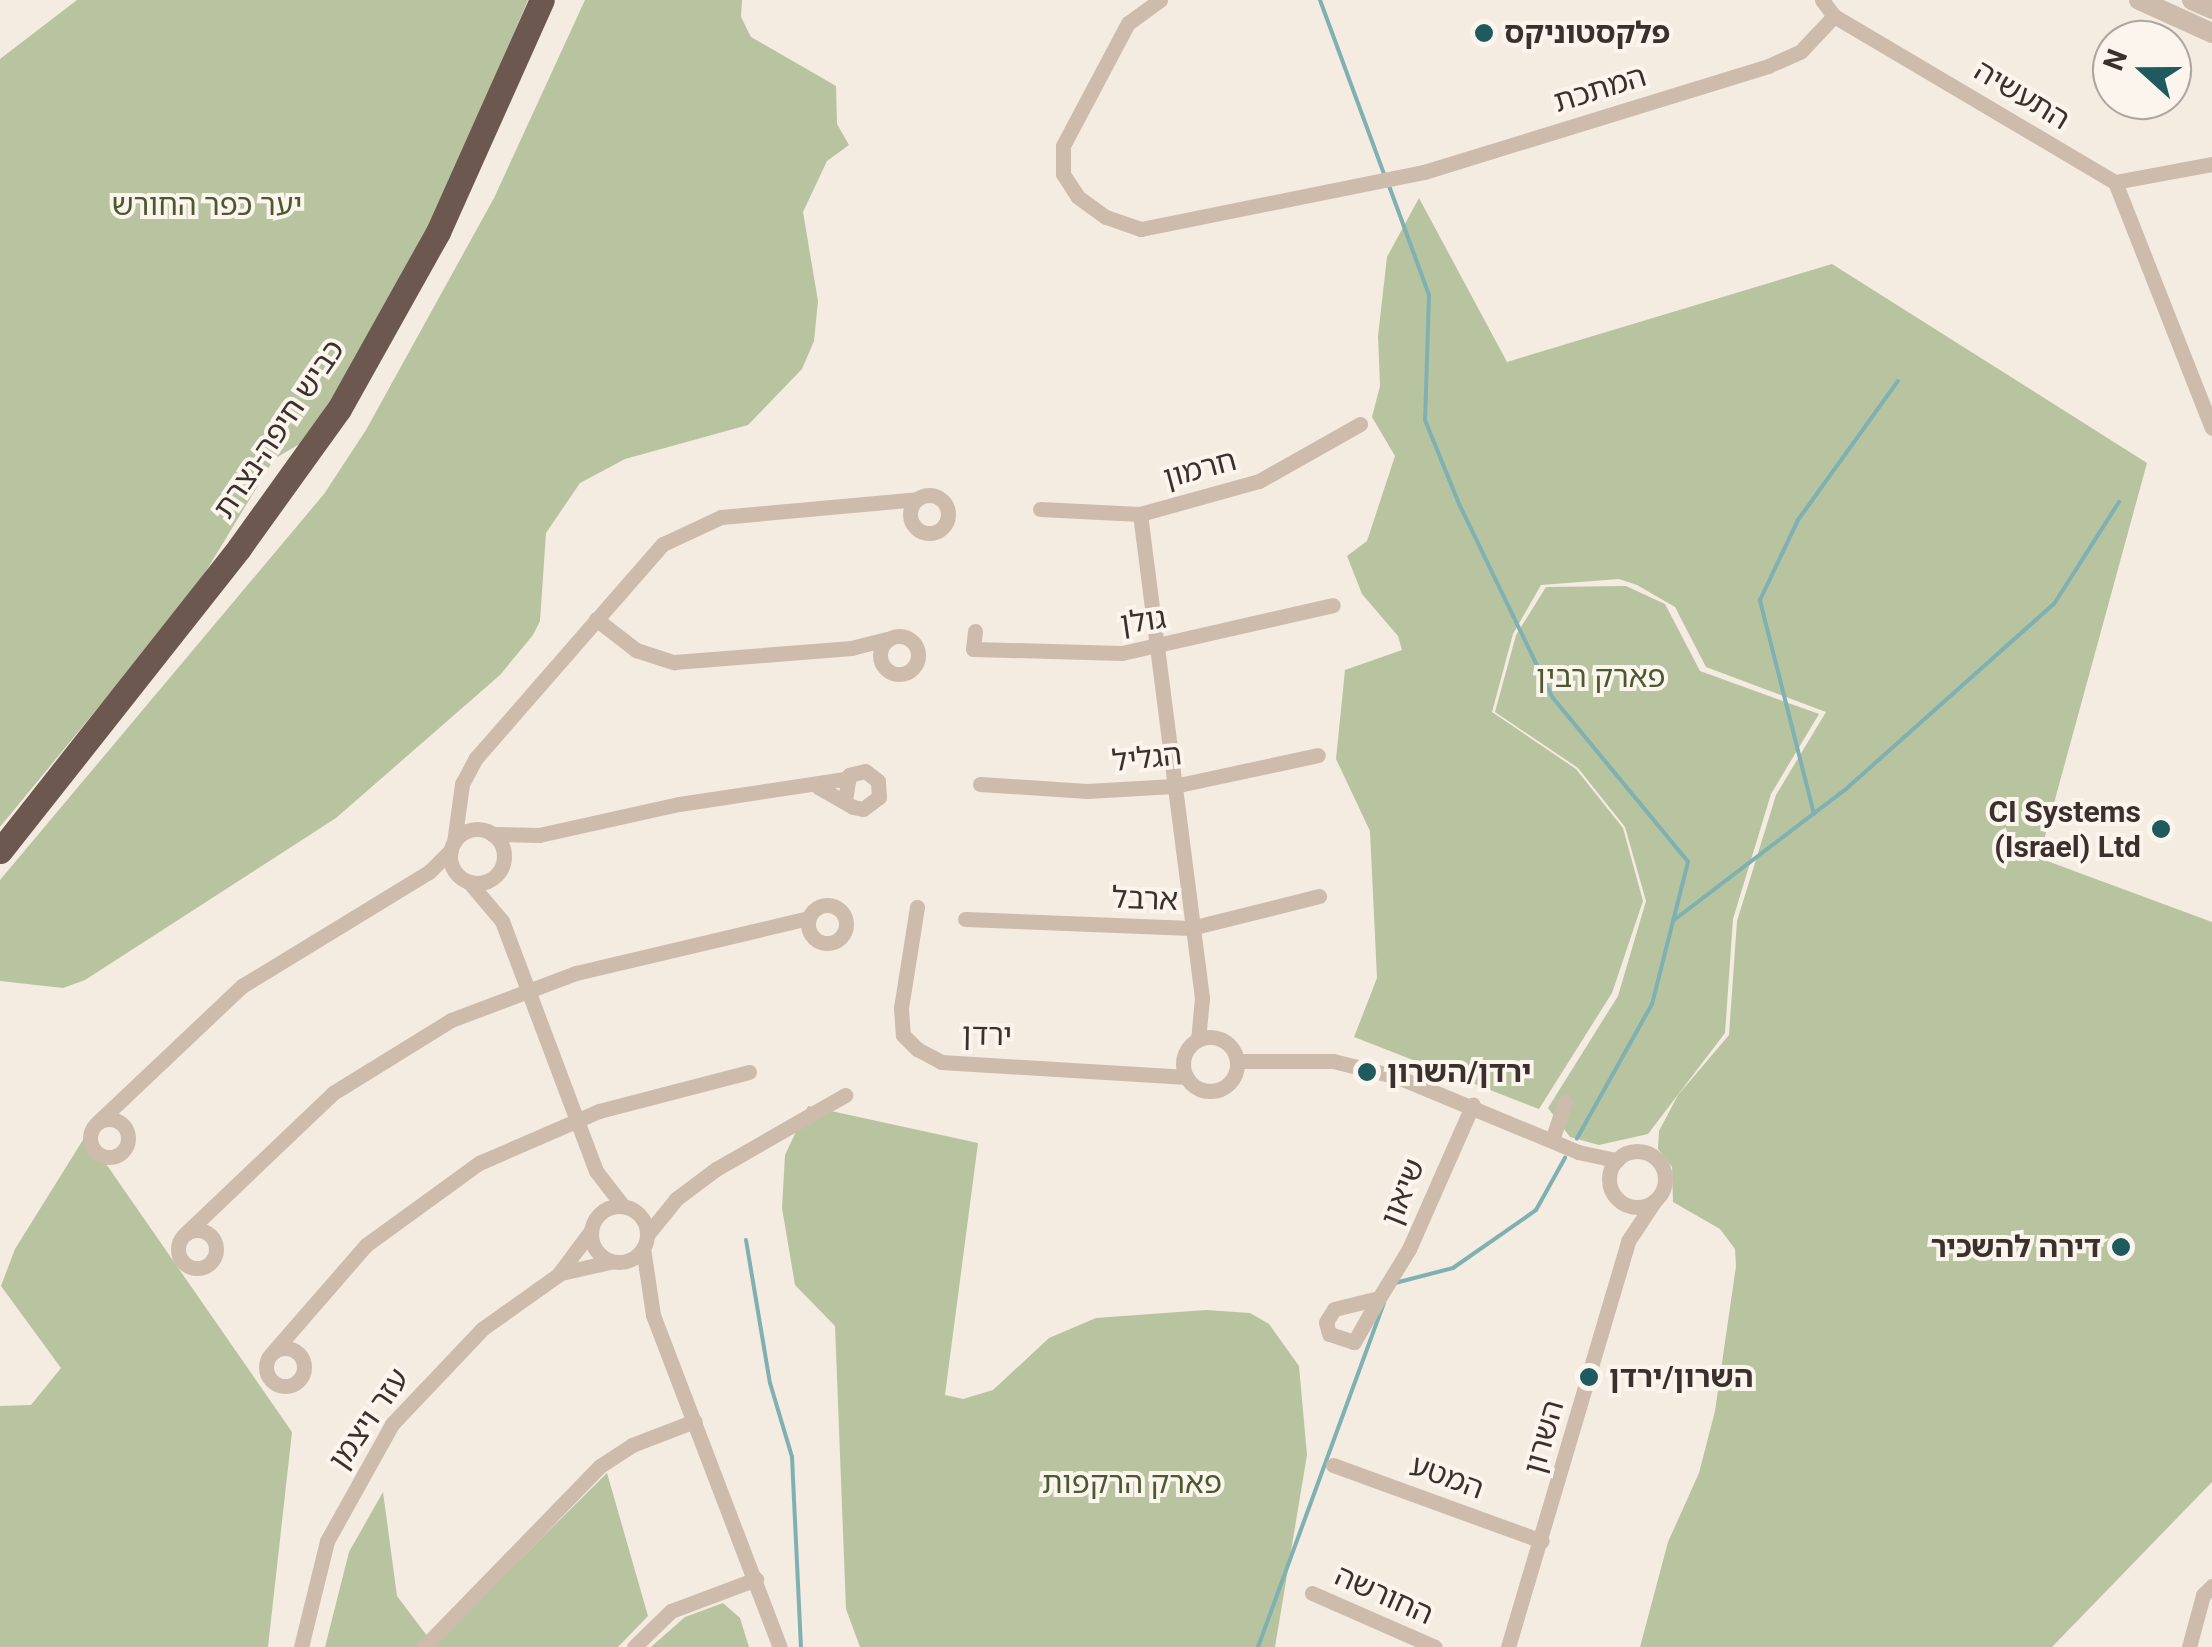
<!DOCTYPE html>
<html>
<head>
<meta charset="utf-8">
<style>
	body { margin:0 }
	#map { position:relative; width:2212px; height:1647px; overflow:hidden; background:#f4ebe1; font-family:Roboto,"Noto Sans Hebrew",sans-serif }
	div>[style] { position:absolute }
	.green>* { inset:0; background:#b8c4a0 }
	.stream>* { height:4px; margin:-2px; padding:0 2px; transform-origin:2px; border-radius:2px; background:#7fb0b2 }
	.minor>* { height:15px; margin:-7.5px; padding:0 7.5px; transform-origin:7.5px; border-radius:7.5px; background:#cdbbac }
	.minor>.ring { margin:-7.5px; padding:0; box-sizing:content-box; background:none; border:15px solid #cdbbac; border-radius:50% }
	.tertiary>* { height:20px; margin:-10px; padding:0 10px; transform-origin:10px; border-radius:10px; background:#cdbbac }
	.trunk>* { height:25px; margin:-12.5px; padding:0 12.5px; transform-origin:12.5px; border-radius:12.5px; background:#6c584f }
	.dots>* { width:28px; height:28px; translate:-50% -50%; box-sizing:border-box; border:5px solid #fbf5ee; border-radius:50% }
	span { translate:-50% -50%; white-space:nowrap; text-align:center; line-height:1.15; -webkit-text-stroke:8px #fbf5ee; paint-order:stroke }
	.poi-label { font-size:30px; color:#3b302b; font-weight:700 }
	.left { translate:0 -50%; text-align:left }
	.right { translate:-100% -50%; text-align:right }
	.street-label { font-size:30px; color:#3b302b }
	.park-label { font-size:30px; color:#4a5a2e }
	.north { position:absolute; left:2092px; top:20px; width:100px; height:100px; box-sizing:border-box; background:#fbf5ee; border:2px solid #aea6a0; border-radius:50%; rotate:291deg; font-size:28px; font-weight:700; line-height:40px; text-align:center; color:#3b302b }
	.north::after { content:''; display:block; margin:auto; width:35px; height:45px; background:#1f5a5e; clip-path:polygon(50% 0,100% 100%,50% 72%,0 100%) }
</style>
</head>
<body>
<div id="map">
	<div class="green">
		<i style="clip-path:polygon(77px 0,528px 0,447px 190px,367px 344px,303px 442px,274px 459px,194px 591px,0 827px,0 59px)"></i>
		<i style="clip-path:polygon(585px 0,742px 0,741px 17px,751px 37px,836px 86px,837px 124px,849px 145px,827px 161px,803px 212px,818px 301px,814px 341px,802px 369px,748px 425px,625px 459px,580px 483px,546px 533px,540px 621px,533px 635px,500px 675px,336px 818px,85px 980px,63px 988px,0 981px,0 880px,324px 494px,366px 430px,494px 198px)"></i>
		<i style="clip-path:polygon(1419px 198px,1507px 362px,1832px 264px,2147px 463px,2039px 858px,2212px 922px,2212px 1482px,2052px 1647px,1640px 1647px,1668px 1542px,1699px 1473px,1715px 1411px,1736px 1266px,1735px 1249px,1720px 1229px,1673px 1202px,1672px 1167px,1658px 1149px,1659px 1131px,1678px 1095px,1729px 1035px,1737px 921px,1776px 795px,1826px 712px,1706px 667px,1675px 607px,1637px 585px,1619px 579px,1541px 585px,1513px 634px,1492px 712px,1576px 769px,1623px 828px,1643px 901px,1612px 993px,1539px 1109px,1354px 1037px,1377px 978px,1370px 831px,1336px 759px,1345px 670px,1402px 650px,1398px 636px,1362px 594px,1347px 556px,1367px 541px,1395px 456px,1372px 417px,1380px 386px,1378px 336px,1387px 257px)"></i>
		<i style="clip-path:polygon(1626px 586px,1665px 604px,1700px 671px,1819px 714px,1771px 794px,1733px 919px,1725px 1033px,1648px 1134px,1599px 1145px,1570px 1137px,1548px 1108px,1618px 996px,1646px 901px,1625px 827px,1578px 768px,1495px 712px,1516px 635px,1546px 587px)"></i>
		<i style="clip-path:polygon(808px 1106px,978px 1143px,945px 1395px,963px 1399px,993px 1390px,1049px 1338px,1096px 1318px,1206px 1310px,1250px 1313px,1269px 1324px,1299px 1366px,1307px 1455px,1275px 1647px,860px 1647px,846px 1609px,835px 1326px,795px 1285px,782px 1208px,785px 1155px)"></i>
		<i style="clip-path:polygon(86px 1135px,292px 1432px,268px 1647px,0 1647px,0 1406px,31px 1405px,61px 1368px,1px 1286px,15px 1249px)"></i>
		<i style="clip-path:polygon(607px 1473px,648px 1616px,618px 1647px,325px 1647px,349px 1552px,383px 1492px,397px 1596px,434px 1645px)"></i>
		<i style="clip-path:polygon(723px 1603px,740px 1618px,749px 1647px,651px 1647px,685px 1617px)"></i>
	</div>
	<div class="stream">
		<i style="left:1320px;top:0;width:185px;rotate:69.8deg"></i>
		<i style="left:1388px;top:183px;width:119px;rotate:69.9deg"></i>
		<i style="left:1429px;top:295px;width:125px;rotate:91.8deg"></i>
		<i style="left:1425px;top:420px;width:93px;rotate:67.9deg"></i>
		<i style="left:1460px;top:506px;width:213px;rotate:64.2deg"></i>
		<i style="left:1553px;top:698px;width:212px;rotate:50.5deg"></i>
		<i style="left:1688px;top:862px;width:146px;rotate:104.2deg"></i>
		<i style="left:1652px;top:1004px;width:154px;rotate:119.2deg"></i>
		<i style="left:1814px;top:814px;width:221px;rotate:-104.2deg"></i>
		<i style="left:1760px;top:600px;width:89px;rotate:-64.6deg"></i>
		<i style="left:1798px;top:520px;width:171px;rotate:-54.3deg"></i>
		<i style="left:1674px;top:920px;width:216px;rotate:-37.3deg"></i>
		<i style="left:1846px;top:789px;width:278px;rotate:-41.7deg"></i>
		<i style="left:2054px;top:604px;width:121px;rotate:-57.5deg"></i>
		<i style="left:746px;top:1240px;width:145px;rotate:80.5deg"></i>
		<i style="left:770px;top:1383px;width:77px;rotate:73.4deg"></i>
		<i style="left:792px;top:1457px;width:190px;rotate:87.3deg"></i>
		<i style="left:1395px;top:1283px;width:60px;rotate:-14.5deg"></i>
		<i style="left:1453px;top:1268px;width:101px;rotate:-34.9deg"></i>
		<i style="left:1536px;top:1210px;width:60px;rotate:-60.9deg"></i>
		<i style="left:1258px;top:1647px;width:366px;rotate:-69.9deg"></i>
	</div>
	<div class="minor">
		<i style="left:1160px;top:0;width:39px;rotate:144deg"></i>
		<i style="left:1128px;top:23px;width:139px;rotate:117.9deg"></i>
		<i style="left:1063px;top:146px;width:28px;rotate:90deg"></i>
		<i style="left:1063px;top:174px;width:27px;rotate:57deg"></i>
		<i style="left:1078px;top:197px;width:34px;rotate:36deg"></i>
		<i style="left:1106px;top:217px;width:37px;rotate:19deg"></i>
		<i style="left:1141px;top:229px;width:289px;rotate:-11.4deg"></i>
		<i style="left:1424px;top:172px;width:360px;rotate:-17.1deg"></i>
		<i style="left:1768px;top:66px;width:36px;rotate:-24deg"></i>
		<i style="left:1801px;top:51px;width:48px;rotate:-46.7deg"></i>
		<i style="left:1822px;top:0;width:20px;rotate:53deg"></i>
		<i style="left:1834px;top:16px;width:326px;rotate:30.6deg"></i>
		<i style="left:2115px;top:182px;width:99px;rotate:-10.5deg"></i>
		<i style="left:2115px;top:182px;width:264px;rotate:68.5deg"></i>
		<i class="ring" style="left:910px;top:495px;width:23px;height:23px"></i>
		<i style="left:1040px;top:509px;width:100px;rotate:2.9deg"></i>
		<i style="left:1140px;top:514px;width:123px;rotate:-15.5deg"></i>
		<i style="left:1259px;top:481px;width:116px;rotate:-29.4deg"></i>
		<i style="left:1140px;top:514px;width:488px;rotate:82.7deg"></i>
		<i style="left:1202px;top:998px;width:42px;rotate:95.4deg"></i>
		<i style="left:596px;top:619px;width:51px;rotate:37.8deg"></i>
		<i style="left:636px;top:650px;width:40px;rotate:18deg"></i>
		<i style="left:674px;top:662px;width:178px;rotate:-4.5deg"></i>
		<i style="left:851px;top:648px;width:37px;rotate:-14deg"></i>
		<i style="left:975px;top:631px;width:18px;rotate:96deg"></i>
		<i style="left:973px;top:649px;width:149px;rotate:1.5deg"></i>
		<i style="left:1122px;top:653px;width:216px;rotate:-12.8deg"></i>
		<i class="ring" style="left:880px;top:636px;width:23px;height:23px"></i>
		<i style="left:980px;top:784px;width:107px;rotate:3.7deg"></i>
		<i style="left:1087px;top:791px;width:87px;rotate:-3.3deg"></i>
		<i style="left:1174px;top:786px;width:147px;rotate:-12.1deg"></i>
		<i style="left:818px;top:787px;width:40px;rotate:29.7deg"></i>
		<i style="left:853px;top:807px;width:10px;rotate:11deg"></i>
		<i style="left:863px;top:809px;width:20px;rotate:-37deg"></i>
		<i style="left:879px;top:797px;width:16px;rotate:-94deg"></i>
		<i style="left:878px;top:781px;width:16px;rotate:-142deg"></i>
		<i style="left:865px;top:771px;width:16px;rotate:166deg"></i>
		<i style="left:849px;top:775px;width:25px;rotate:99deg"></i>
		<i class="ring" style="left:450px;top:829px;width:39px;height:39px"></i>
		<i style="left:492px;top:834px;width:47px;rotate:1.2deg"></i>
		<i style="left:539px;top:835px;width:143px;rotate:-12.5deg"></i>
		<i style="left:679px;top:804px;width:168px;rotate:-8.6deg"></i>
		<i style="left:454px;top:842px;width:59px;rotate:-82.1deg"></i>
		<i style="left:462px;top:784px;width:30px;rotate:-62deg"></i>
		<i style="left:476px;top:758px;width:284px;rotate:-48.9deg"></i>
		<i style="left:663px;top:544px;width:64px;rotate:-25deg"></i>
		<i style="left:721px;top:517px;width:197px;rotate:-5.2deg"></i>
		<i style="left:469px;top:882px;width:51px;rotate:49.8deg"></i>
		<i style="left:502px;top:921px;width:267px;rotate:69.4deg"></i>
		<i style="left:596px;top:1171px;width:44px;rotate:52.4deg"></i>
		<i class="ring" style="left:808px;top:905px;width:23px;height:23px"></i>
		<i style="left:917px;top:907px;width:102px;rotate:99deg"></i>
		<i style="left:901px;top:1008px;width:27px;rotate:86deg"></i>
		<i style="left:903px;top:1035px;width:20px;rotate:45deg"></i>
		<i style="left:917px;top:1049px;width:27px;rotate:28deg"></i>
		<i style="left:941px;top:1062px;width:246px;rotate:3.5deg"></i>
		<i style="left:965px;top:919px;width:226px;rotate:2.3deg"></i>
		<i style="left:1191px;top:928px;width:132px;rotate:-14deg"></i>
		<i class="ring" style="left:1183px;top:1037px;width:39px;height:39px"></i>
		<i style="left:1237px;top:1061px;width:96px"></i>
		<i style="left:1333px;top:1061px;width:67px;rotate:13.8deg"></i>
		<i style="left:1398px;top:1077px;width:195px;rotate:22.6deg"></i>
		<i style="left:1578px;top:1152px;width:40px;rotate:12deg"></i>
		<i class="ring" style="left:90px;top:1119px;width:23px;height:23px"></i>
		<i style="left:97px;top:1123px;width:199px;rotate:-43.4deg"></i>
		<i style="left:242px;top:986px;width:219px;rotate:-31.4deg"></i>
		<i style="left:429px;top:872px;width:31px;rotate:-45deg"></i>
		<i style="left:1552px;top:1140px;width:40px;rotate:-71.1deg"></i>
		<i class="ring" style="left:1609px;top:1151px;width:41px;height:41px"></i>
		<i class="ring" style="left:591px;top:1206px;width:41px;height:41px"></i>
		<i class="ring" style="left:178px;top:1230px;width:23px;height:23px"></i>
		<i style="left:185px;top:1234px;width:204px;rotate:-43.6deg"></i>
		<i style="left:333px;top:1093px;width:139px;rotate:-31.7deg"></i>
		<i style="left:451px;top:1020px;width:134px;rotate:-20.6deg"></i>
		<i style="left:576px;top:973px;width:239px;rotate:-13.3deg"></i>
		<i style="left:647px;top:1235px;width:46px;rotate:-51.1deg"></i>
		<i style="left:676px;top:1199px;width:50px;rotate:-36.9deg"></i>
		<i style="left:716px;top:1169px;width:149px;rotate:-29.8deg"></i>
		<i style="left:643px;top:1248px;width:68px;rotate:81.5deg"></i>
		<i style="left:653px;top:1315px;width:355px;rotate:69.1deg"></i>
		<i style="left:561px;top:1273px;width:50px;rotate:-12.7deg"></i>
		<i style="left:1379px;top:1298px;width:57px;rotate:-58.5deg"></i>
		<i style="left:1409px;top:1249px;width:158px;rotate:-66.2deg"></i>
		<i style="left:1379px;top:1298px;width:51px;rotate:119.6deg"></i>
		<i style="left:1354px;top:1342px;width:26px;rotate:-162deg"></i>
		<i style="left:1329px;top:1334px;width:12px;rotate:-104deg"></i>
		<i style="left:1326px;top:1322px;width:15px;rotate:-58deg"></i>
		<i style="left:1334px;top:1309px;width:46px;rotate:-13.7deg"></i>
		<i class="ring" style="left:266px;top:1348px;width:23px;height:23px"></i>
		<i style="left:273px;top:1352px;width:142px;rotate:-49deg"></i>
		<i style="left:366px;top:1245px;width:140px;rotate:-36deg"></i>
		<i style="left:479px;top:1163px;width:131px;rotate:-23.4deg"></i>
		<i style="left:599px;top:1111px;width:155px;rotate:-14.6deg"></i>
		<i style="left:1333px;top:1465px;width:222px;rotate:20deg"></i>
		<i style="left:1312px;top:1593px;width:134px;rotate:23.7deg"></i>
		<i style="left:301px;top:1647px;width:109px;rotate:-76.2deg"></i>
		<i style="left:327px;top:1541px;width:134px;rotate:-60.9deg"></i>
		<i style="left:392px;top:1424px;width:131px;rotate:-46.5deg"></i>
		<i style="left:482px;top:1329px;width:93px;rotate:-35.4deg"></i>
		<i style="left:558px;top:1275px;width:54px;rotate:-53.3deg"></i>
		<i style="left:424px;top:1647px;width:252px;rotate:-45.8deg"></i>
		<i style="left:600px;top:1466px;width:38px;rotate:-33deg"></i>
		<i style="left:632px;top:1445px;width:67px;rotate:-20.9deg"></i>
		<i style="left:634px;top:1647px;width:52px;rotate:-44.2deg"></i>
		<i style="left:671px;top:1611px;width:91px;rotate:-20.6deg"></i>
		<i style="left:1508px;top:1647px;width:423px;rotate:-73.5deg"></i>
		<i style="left:1628px;top:1241px;width:47px;rotate:-56.3deg"></i>
		<i style="left:2189px;top:1647px;width:54px;rotate:-74.9deg"></i>
		<i style="left:2203px;top:1595px;width:13px;rotate:-45deg"></i>
	</div>
	<div class="tertiary">
		<i style="left:2139px;top:0;width:80px;rotate:24.3deg"></i>
		<i style="left:2192px;top:0;width:22px;rotate:24deg"></i>
	</div>
	<div class="trunk">
		<i style="left:0;top:851px;width:386px;rotate:-51.7deg"></i>
		<i style="left:239px;top:548px;width:171px;rotate:-54.3deg"></i>
		<i style="left:339px;top:409px;width:203px;rotate:-60.8deg"></i>
		<i style="left:438px;top:232px;width:254px;rotate:-65.9deg"></i>
	</div>
	<div class="dots">
		<i style="left:1484px;top:33px;background:#1f5a5e"></i>
		<i style="left:2161px;top:829px;background:#1f5a5e"></i>
		<i style="left:1367px;top:1072px;background:#1f5a5e"></i>
		<i style="left:2121px;top:1247px;background:#1f5a5e"></i>
		<i style="left:1589px;top:1377px;background:#1f5a5e"></i>
	</div>
	<div class="poi-label">
		<span class="left" style="left:1504px;top:33px">פלקסטוניקס</span>
		<span class="right" style="left:2141px;top:829px">CI Systems<br>(Israel) Ltd</span>
		<span class="left" style="left:1387px;top:1072px">ירדן/השרון</span>
		<span class="right" style="left:2101px;top:1247px">דירה להשכיר</span>
		<span class="left" style="left:1609px;top:1377px">השרון/ירדן</span>
	</div>
	<div class="street-label">
		<span style="left:1600px;top:89px;rotate:-17deg">המתכת</span>
		<span style="left:2022px;top:95px;rotate:31deg">התעשיה</span>
		<span style="left:279px;top:429px;rotate:-56deg">כביש חיפה-נצרת</span>
		<span style="left:1200px;top:469px;rotate:-15deg">חרמון</span>
		<span style="left:1143px;top:621px;rotate:-8deg">גולן</span>
		<span style="left:1147px;top:758px;rotate:-6deg">הגליל</span>
		<span style="left:1145px;top:899px;rotate:2deg">ארבל</span>
		<span style="left:987px;top:1035px;rotate:1deg">ירדן</span>
		<span style="left:1403px;top:1192px;rotate:-68deg">שיאון</span>
		<span style="left:369px;top:1419px;rotate:-55deg">עזר ויצמן</span>
		<span style="left:1544px;top:1437px;rotate:-74deg">השרון</span>
		<span style="left:1447px;top:1477px;rotate:20deg">המטע</span>
		<span style="left:1384px;top:1595px;rotate:24deg">החורשה</span>
	</div>
	<div class="park-label">
		<span style="left:207px;top:205px">יער כפר החורש</span>
		<span style="left:1601px;top:677px">פארק רבין</span>
		<span style="left:1132px;top:1483px">פארק הרקפות</span>
	</div>
	<div class="north">N</div>
</div>
</body>
</html>
